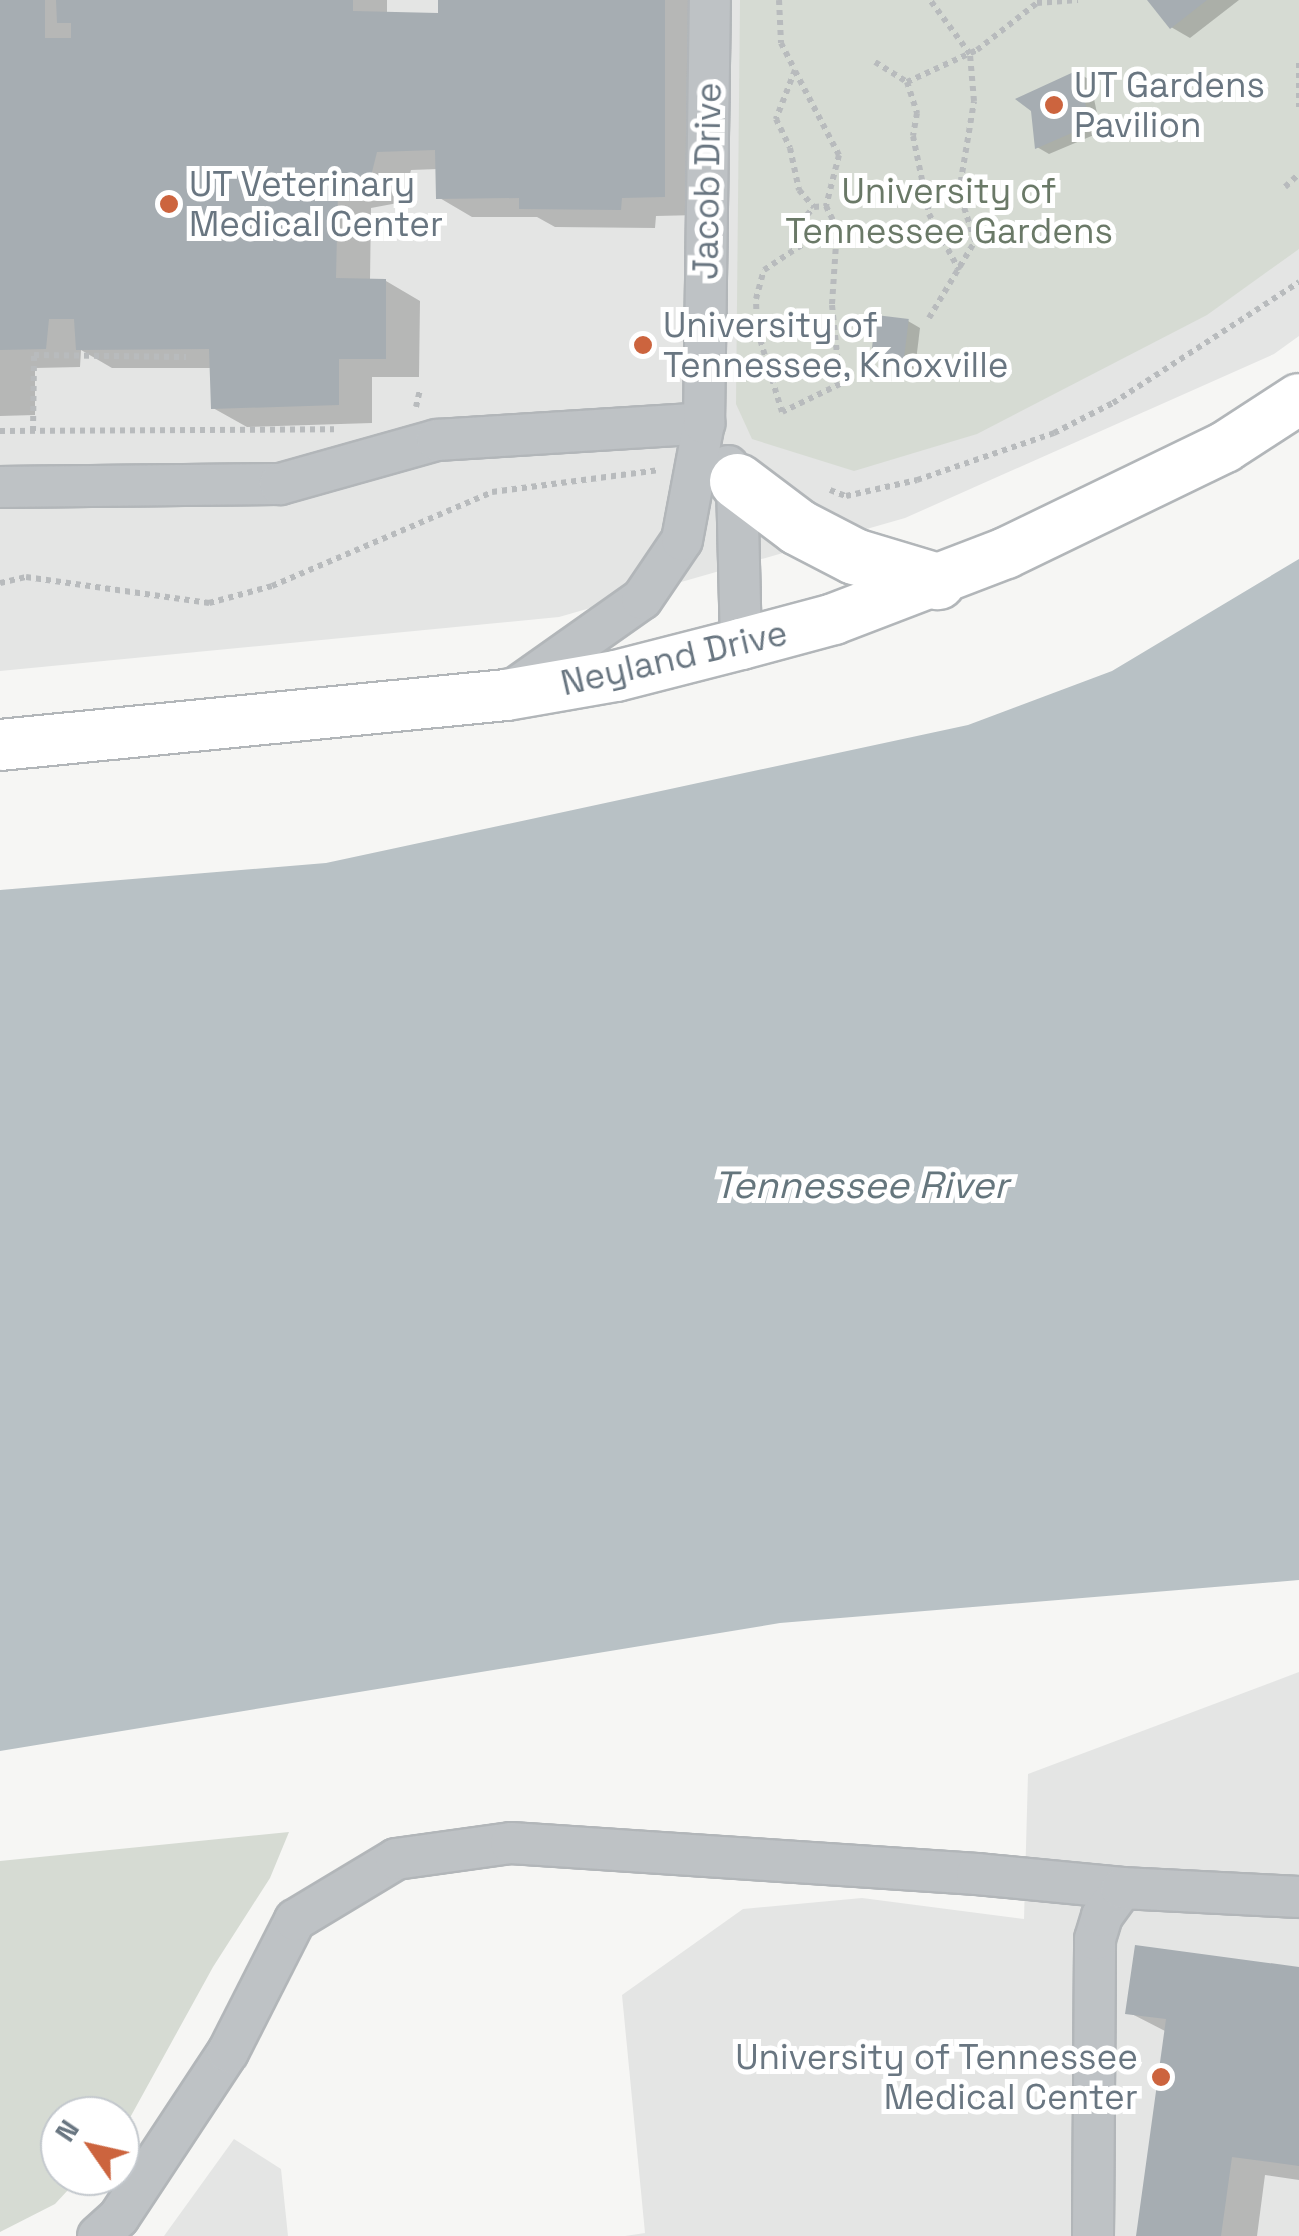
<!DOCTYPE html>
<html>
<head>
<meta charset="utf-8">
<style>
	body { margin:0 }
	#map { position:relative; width:1299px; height:2236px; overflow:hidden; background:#f6f6f4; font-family:"Space Grotesk",sans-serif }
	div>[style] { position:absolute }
	.built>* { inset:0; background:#e4e5e4 }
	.green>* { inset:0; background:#d6dbd3 }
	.water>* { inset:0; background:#b8c1c5 }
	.shadow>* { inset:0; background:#0003 }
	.building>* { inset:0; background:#a6adb2; transform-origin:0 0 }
	.path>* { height:6px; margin-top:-3px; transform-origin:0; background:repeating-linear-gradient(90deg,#b8bbbd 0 5px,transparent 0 10px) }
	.roads { filter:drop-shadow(2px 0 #b2b6b9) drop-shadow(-2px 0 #b2b6b9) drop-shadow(0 2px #b2b6b9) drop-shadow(0 -2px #b2b6b9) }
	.minor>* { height:40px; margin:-20px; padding:0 20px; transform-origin:20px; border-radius:20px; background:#bec2c5 }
	.major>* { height:50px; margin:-25px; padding:0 25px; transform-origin:25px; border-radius:25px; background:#fff }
	.highway>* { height:55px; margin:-27.5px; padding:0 27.5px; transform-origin:27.5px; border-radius:27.5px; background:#fff }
	.dots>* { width:28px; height:28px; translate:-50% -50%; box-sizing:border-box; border:5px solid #fff; border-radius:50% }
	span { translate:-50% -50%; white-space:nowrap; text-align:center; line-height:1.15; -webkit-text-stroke:10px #fff; paint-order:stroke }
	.poi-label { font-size:35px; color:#697681 }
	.left { translate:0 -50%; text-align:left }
	.right { translate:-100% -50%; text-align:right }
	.street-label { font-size:35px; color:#697681 }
	.park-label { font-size:35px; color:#6a7967 }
	.water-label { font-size:38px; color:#65767d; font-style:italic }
	.north { position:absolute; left:40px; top:2096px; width:100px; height:100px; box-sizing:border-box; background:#fff; border:2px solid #c3c8cd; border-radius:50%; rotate:304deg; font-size:28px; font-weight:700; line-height:40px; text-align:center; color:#697681 }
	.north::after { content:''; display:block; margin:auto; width:35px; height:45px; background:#cc643e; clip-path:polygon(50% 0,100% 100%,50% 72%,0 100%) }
</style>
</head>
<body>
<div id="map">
	<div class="built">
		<i style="clip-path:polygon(0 0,1299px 0,1299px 336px,1274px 354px,905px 518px,559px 617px,0 671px)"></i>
		<i style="clip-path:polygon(1299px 1672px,1299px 2236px,625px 2236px,645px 2233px,622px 1995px,743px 1909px,862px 1898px,1024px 1919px,1028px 1774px)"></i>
		<i style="clip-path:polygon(234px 2139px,281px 2169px,288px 2236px,164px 2236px)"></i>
	</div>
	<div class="green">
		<i style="clip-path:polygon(740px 0,1299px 0,1299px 249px,1207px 315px,977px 434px,854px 471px,752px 439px,736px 404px)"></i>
		<i style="clip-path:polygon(289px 1832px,270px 1878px,213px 1967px,121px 2134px,120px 2116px,60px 2116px,60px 2176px,81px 2176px,55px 2204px,0 2232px,0 1861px)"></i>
	</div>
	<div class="water">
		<i style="clip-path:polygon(1299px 559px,1299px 1580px,780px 1623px,0 1751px,0 890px,326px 863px,968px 725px,1112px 671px)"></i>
	</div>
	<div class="shadow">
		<i style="clip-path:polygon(0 0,387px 0,387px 14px,440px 15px,440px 0,698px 0,698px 215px,656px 216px,655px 228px,555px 227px,537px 217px,472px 217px,438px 197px,438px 169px,411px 170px,403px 202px,371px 208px,370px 281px,386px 281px,420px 301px,419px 377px,372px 377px,372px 423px,247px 427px,213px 408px,212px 368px,112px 368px,81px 350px,80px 367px,35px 368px,35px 415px,0 416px)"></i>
		<i style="clip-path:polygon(1150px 0,1239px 0,1190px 38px,1171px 27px)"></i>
		<i style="clip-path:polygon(1078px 73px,1090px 80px,1101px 132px,1049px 154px,1037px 147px)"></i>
		<i style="clip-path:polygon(908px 321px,920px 328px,915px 369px,885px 365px,873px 358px)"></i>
		<i style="clip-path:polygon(1299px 1970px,1299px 2180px,1265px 2175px,1257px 2236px,1138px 2236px,1167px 2032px,1128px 2012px)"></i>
	</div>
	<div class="building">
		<i style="clip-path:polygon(0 0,45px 0,45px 38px,71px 38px,71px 23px,57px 23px,56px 0,353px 0,353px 11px,438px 13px,438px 0,665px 0,665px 197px,622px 198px,621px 210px,519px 209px,519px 198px,436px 199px,435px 150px,377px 152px,369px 184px,338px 189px,336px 278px,386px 279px,386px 359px,339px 359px,339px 405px,211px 409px,209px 349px,76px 350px,74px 319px,49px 319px,46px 349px,0 350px)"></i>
		<i style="clip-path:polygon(1147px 0,1207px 0,1170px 29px)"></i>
		<i style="clip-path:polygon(1078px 70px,1090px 125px,1035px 149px,1031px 111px,1015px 99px)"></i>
		<i style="left:876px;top:315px;width:33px;height:45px;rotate:7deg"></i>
		<i style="clip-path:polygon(1135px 1945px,1299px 1967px,1299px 2166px,1232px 2157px,1221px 2236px,1136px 2236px,1166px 2019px,1125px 2014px)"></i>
	</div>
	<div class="path">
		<i style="left:779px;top:0;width:43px;rotate:87.3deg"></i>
		<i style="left:781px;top:43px;width:30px;rotate:63deg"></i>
		<i style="left:795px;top:70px;width:53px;rotate:111.2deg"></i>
		<i style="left:776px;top:119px;width:32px;rotate:64deg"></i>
		<i style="left:790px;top:148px;width:43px;rotate:77.9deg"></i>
		<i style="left:799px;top:190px;width:23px;rotate:49deg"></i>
		<i style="left:814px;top:207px;width:12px;rotate:-5deg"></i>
		<i style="left:826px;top:206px;width:25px;rotate:64deg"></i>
		<i style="left:837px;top:229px;width:76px;rotate:93.8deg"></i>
		<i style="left:832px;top:305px;width:79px;rotate:84.2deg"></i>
		<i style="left:840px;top:384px;width:64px;rotate:154.2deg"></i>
		<i style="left:782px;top:412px;width:87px;rotate:-106.8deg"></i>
		<i style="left:757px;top:329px;width:30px;rotate:-92deg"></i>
		<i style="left:756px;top:299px;width:30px;rotate:-75deg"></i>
		<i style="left:764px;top:270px;width:47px;rotate:-33.7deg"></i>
		<i style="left:803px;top:244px;width:29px;rotate:-82deg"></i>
		<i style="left:807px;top:215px;width:11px;rotate:-49deg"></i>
		<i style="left:875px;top:62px;width:38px;rotate:32deg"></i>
		<i style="left:907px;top:82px;width:33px;rotate:72deg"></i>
		<i style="left:917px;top:113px;width:23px;rotate:100deg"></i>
		<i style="left:913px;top:136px;width:80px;rotate:78.4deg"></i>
		<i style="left:929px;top:214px;width:64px;rotate:61.8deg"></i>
		<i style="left:1299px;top:63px;width:44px;rotate:90deg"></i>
		<i style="left:795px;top:71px;width:95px;rotate:62.4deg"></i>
		<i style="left:839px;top:155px;width:53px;rotate:104.3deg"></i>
		<i style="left:907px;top:82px;width:77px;rotate:-24.6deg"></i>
		<i style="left:977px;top:50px;width:76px;rotate:-38.1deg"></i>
		<i style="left:1037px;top:3px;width:41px;rotate:-4.2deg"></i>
		<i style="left:1285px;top:187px;width:19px;rotate:-43deg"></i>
		<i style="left:929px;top:318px;width:90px;rotate:-59.1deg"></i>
		<i style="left:975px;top:241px;width:52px;rotate:-108.1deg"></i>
		<i style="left:959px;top:192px;width:92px;rotate:-80.6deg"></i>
		<i style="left:974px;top:101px;width:47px;rotate:-94.9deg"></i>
		<i style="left:970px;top:54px;width:67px;rotate:-126.5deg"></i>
		<i style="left:416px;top:407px;width:17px;rotate:-77deg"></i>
		<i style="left:0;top:431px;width:334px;rotate:-0.3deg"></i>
		<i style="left:33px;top:431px;width:76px;rotate:-89.2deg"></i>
		<i style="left:34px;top:355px;width:152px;rotate:0.8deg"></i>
		<i style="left:830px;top:490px;width:17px;rotate:21deg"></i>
		<i style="left:846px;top:496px;width:73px;rotate:-12.7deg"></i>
		<i style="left:917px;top:480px;width:145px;rotate:-18.9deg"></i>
		<i style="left:1054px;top:433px;width:66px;rotate:-27deg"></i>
		<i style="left:1113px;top:403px;width:222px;rotate:-33deg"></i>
		<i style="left:0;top:583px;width:27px;rotate:-13deg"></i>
		<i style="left:26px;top:577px;width:185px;rotate:8.1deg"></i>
		<i style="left:209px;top:603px;width:65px;rotate:-15.1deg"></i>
		<i style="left:272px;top:586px;width:239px;rotate:-23.1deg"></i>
		<i style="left:492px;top:492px;width:167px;rotate:-7.5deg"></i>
	</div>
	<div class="roads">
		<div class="minor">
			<i style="left:728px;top:466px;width:17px;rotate:59deg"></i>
			<i style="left:737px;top:481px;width:163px;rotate:88.6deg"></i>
			<i style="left:0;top:487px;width:280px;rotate:-0.6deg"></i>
			<i style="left:280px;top:484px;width:163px;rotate:-15.7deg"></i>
			<i style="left:437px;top:440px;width:268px;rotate:-3.6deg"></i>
			<i style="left:510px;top:692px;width:161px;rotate:-35.2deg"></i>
			<i style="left:642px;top:599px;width:71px;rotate:-55.9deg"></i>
			<i style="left:682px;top:540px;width:119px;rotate:-79.4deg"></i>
			<i style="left:704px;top:423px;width:423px;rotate:-89.2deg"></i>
			<i style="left:98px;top:2236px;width:28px;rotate:-42deg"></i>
			<i style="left:119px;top:2217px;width:198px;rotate:-56.6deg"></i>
			<i style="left:228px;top:2052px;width:148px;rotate:-63.1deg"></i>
			<i style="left:295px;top:1920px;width:118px;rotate:-31.1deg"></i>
			<i style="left:396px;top:1859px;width:116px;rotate:-7.9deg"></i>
			<i style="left:511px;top:1843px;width:467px;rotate:3.8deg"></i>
			<i style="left:977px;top:1874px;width:146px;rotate:5.5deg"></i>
			<i style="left:1093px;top:2236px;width:297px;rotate:-89.6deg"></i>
			<i style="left:1095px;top:1939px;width:24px;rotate:-73deg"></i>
			<i style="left:1102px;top:1916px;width:34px;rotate:-54deg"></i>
			<i style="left:1122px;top:1888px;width:177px;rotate:2.9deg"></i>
		</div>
		<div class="major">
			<i style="left:0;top:745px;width:508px;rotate:-5.64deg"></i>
			<i style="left:506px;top:695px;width:112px;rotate:-9.8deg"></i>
			<i style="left:616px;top:676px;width:129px;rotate:-14.4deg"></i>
			<i style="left:741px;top:644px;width:96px;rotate:-15deg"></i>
			<i style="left:834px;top:619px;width:184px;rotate:-21deg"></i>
			<i style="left:1006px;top:553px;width:243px;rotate:-25.8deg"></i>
			<i style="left:1225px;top:447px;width:88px;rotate:-33deg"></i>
		</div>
		<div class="highway">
			<i style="left:737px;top:481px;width:76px;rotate:37deg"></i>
			<i style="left:798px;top:527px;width:63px;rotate:27.4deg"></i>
			<i style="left:854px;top:556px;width:87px;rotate:16.8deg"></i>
		</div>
	</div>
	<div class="dots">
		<i style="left:1054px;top:105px;background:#cc643e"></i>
		<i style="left:169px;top:204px;background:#cc643e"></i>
		<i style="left:643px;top:345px;background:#cc643e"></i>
		<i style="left:1161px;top:2077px;background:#cc643e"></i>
	</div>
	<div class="poi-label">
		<span class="left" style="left:1074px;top:105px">UT Gardens<br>Pavilion</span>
		<span class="left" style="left:189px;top:204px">UT Veterinary<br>Medical Center</span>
		<span class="left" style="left:663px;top:345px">University of<br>Tennessee, Knoxville</span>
		<span class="right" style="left:1138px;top:2077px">University of Tennessee<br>Medical Center</span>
	</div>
	<div class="street-label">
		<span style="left:707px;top:181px;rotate:-89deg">Jacob Drive</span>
		<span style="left:674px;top:658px;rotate:-13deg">Neyland Drive</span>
	</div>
	<div class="park-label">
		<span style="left:949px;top:211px">University of<br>Tennessee Gardens</span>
	</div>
	<div class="water-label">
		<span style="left:861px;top:1186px">Tennessee River</span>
	</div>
	<div class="north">N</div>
</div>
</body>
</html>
